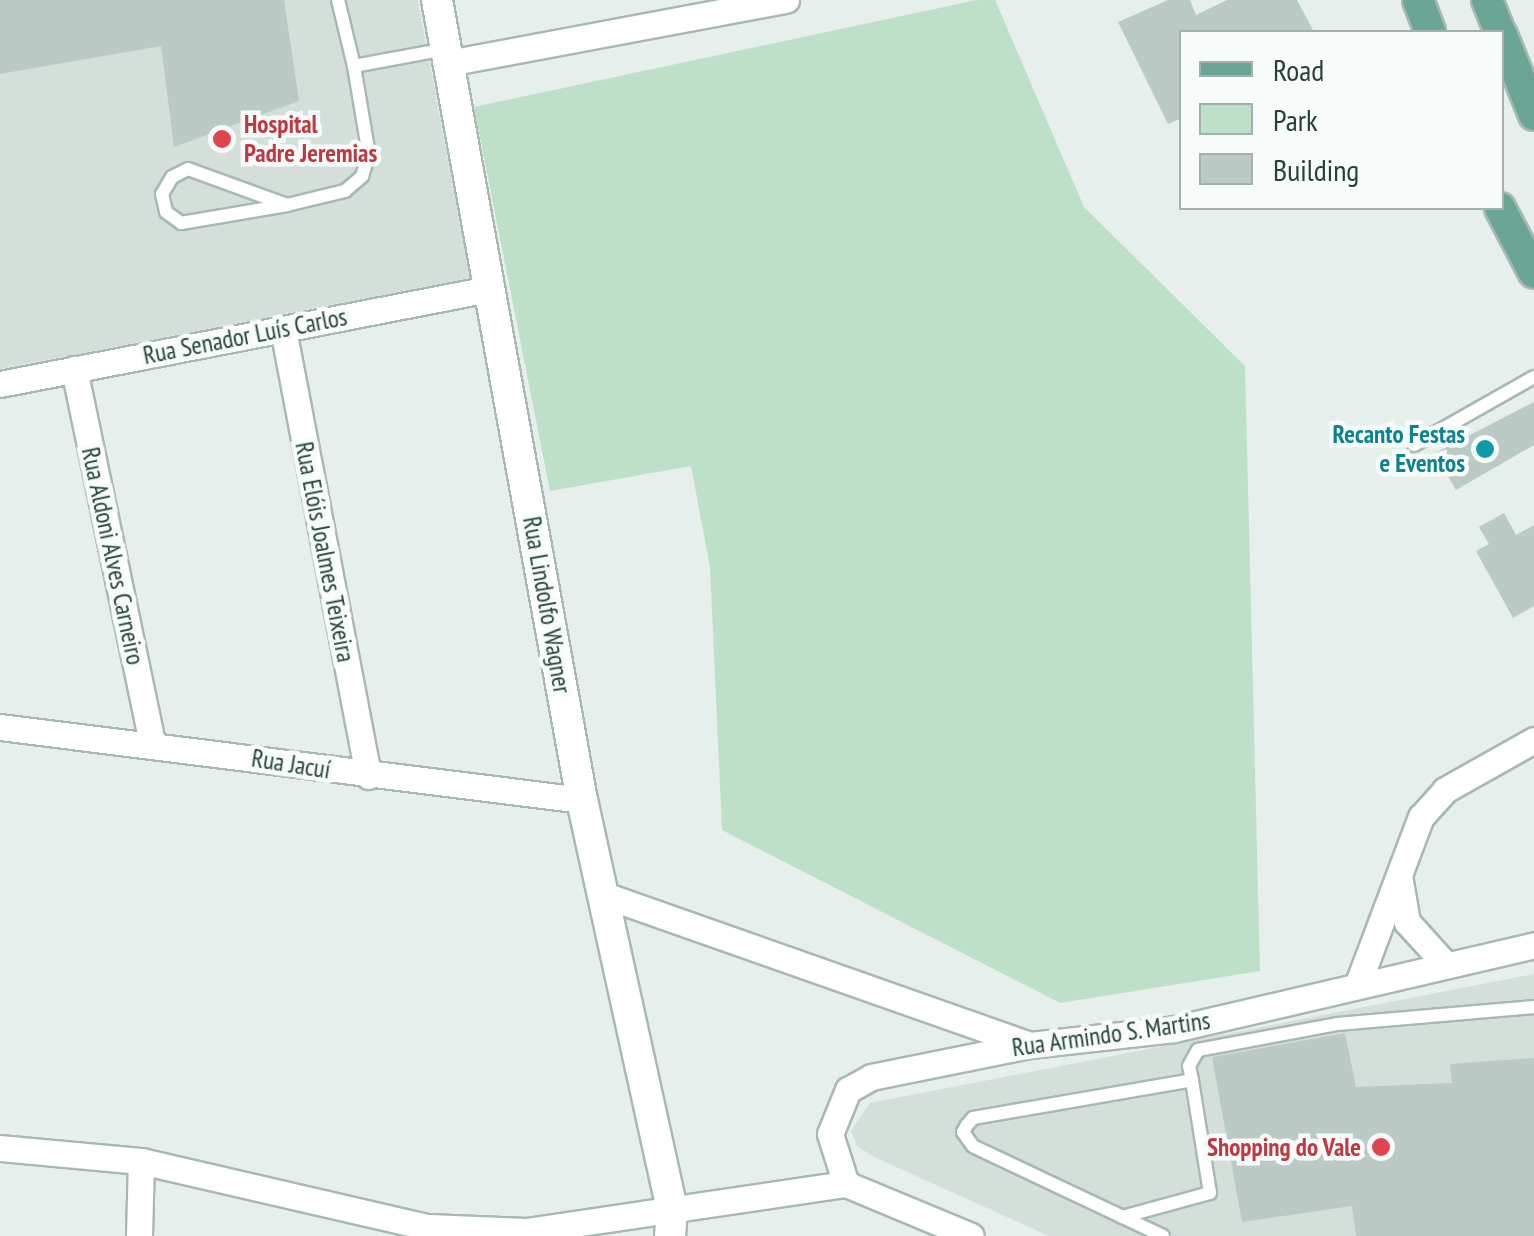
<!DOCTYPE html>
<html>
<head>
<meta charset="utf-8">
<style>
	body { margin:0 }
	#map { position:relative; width:1534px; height:1236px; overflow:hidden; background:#e6efeb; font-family:"PT Sans Narrow",sans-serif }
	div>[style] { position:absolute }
	.built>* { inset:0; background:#d4dfda }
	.green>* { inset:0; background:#bfe0c8 }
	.building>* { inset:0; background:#bbcac4 }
	.roads { filter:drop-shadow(2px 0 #a8b8b2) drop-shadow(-2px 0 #a8b8b2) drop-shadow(0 2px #a8b8b2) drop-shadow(0 -2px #a8b8b2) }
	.service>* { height:12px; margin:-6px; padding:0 6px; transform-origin:6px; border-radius:6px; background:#fff }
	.minor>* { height:25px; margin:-12.5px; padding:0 12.5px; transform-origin:12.5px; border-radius:12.5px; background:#fff }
	.tertiary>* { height:30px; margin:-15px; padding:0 15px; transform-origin:15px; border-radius:15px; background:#fff }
	.primary>* { height:30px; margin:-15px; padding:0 15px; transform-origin:15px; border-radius:15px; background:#6aa596 }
	.dots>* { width:28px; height:28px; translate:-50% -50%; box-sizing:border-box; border:5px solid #f7fbf9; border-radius:50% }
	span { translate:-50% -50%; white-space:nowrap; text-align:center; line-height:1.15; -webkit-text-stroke:9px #f7fbf9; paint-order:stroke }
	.health-label { font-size:25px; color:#be3a42; font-weight:700 }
	.left { translate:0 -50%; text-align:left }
	.right { translate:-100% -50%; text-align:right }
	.street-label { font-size:25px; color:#24423a }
	.culture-label { font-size:25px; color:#0d838f; font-weight:700 }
	.legend { position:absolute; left:1179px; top:30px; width:325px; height:180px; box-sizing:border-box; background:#f7fbf9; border:2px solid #a3b1ad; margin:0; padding:12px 18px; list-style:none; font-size:30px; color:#24423a }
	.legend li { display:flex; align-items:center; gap:20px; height:50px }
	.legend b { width:50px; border:2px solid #a3b1ad }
</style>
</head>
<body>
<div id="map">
	<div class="built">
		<i style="clip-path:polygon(0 0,418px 0,470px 278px,0 369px)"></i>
		<i style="clip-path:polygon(1534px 974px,1534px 1236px,1049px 1236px,874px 1157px,857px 1146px,851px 1131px,870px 1103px)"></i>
	</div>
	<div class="green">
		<i style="clip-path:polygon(977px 0,995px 0,1084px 207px,1245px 366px,1260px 971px,1060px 1003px,722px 830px,710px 567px,691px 466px,550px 491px,474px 107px)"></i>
	</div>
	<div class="building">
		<i style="clip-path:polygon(0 0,284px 0,299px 101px,174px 147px,161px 46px,0 74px)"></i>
		<i style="clip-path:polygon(1168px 0,1190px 0,1196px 15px,1227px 0,1297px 0,1314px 32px,1182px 32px,1182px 118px,1168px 124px,1118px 22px)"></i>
		<i style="clip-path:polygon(1534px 402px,1534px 445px,1456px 490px,1435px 453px)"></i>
		<i style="clip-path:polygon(1504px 513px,1516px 535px,1534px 525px,1534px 606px,1513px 618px,1476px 551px,1489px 544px,1479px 527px)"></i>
		<i style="clip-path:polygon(1345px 1033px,1356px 1087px,1452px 1083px,1450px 1064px,1534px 1058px,1534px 1236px,1356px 1236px,1352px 1206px,1242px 1222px,1212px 1057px)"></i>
	</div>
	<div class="roads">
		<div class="service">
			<i style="left:338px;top:0;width:68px;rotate:76.4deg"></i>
			<i style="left:354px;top:66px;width:94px;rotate:-10.5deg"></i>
			<i style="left:287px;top:205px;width:105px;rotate:-160deg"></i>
			<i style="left:188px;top:169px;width:18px;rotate:153deg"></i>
			<i style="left:172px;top:177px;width:20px;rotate:120deg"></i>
			<i style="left:162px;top:194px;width:18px;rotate:77deg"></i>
			<i style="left:166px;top:212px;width:19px;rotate:36deg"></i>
			<i style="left:181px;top:223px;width:108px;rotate:-9.6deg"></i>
			<i style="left:287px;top:205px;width:60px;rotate:-13.6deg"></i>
			<i style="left:345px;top:191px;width:23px;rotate:-41deg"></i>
			<i style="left:362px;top:176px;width:22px;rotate:-72deg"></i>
			<i style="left:369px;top:155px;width:90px;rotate:-99.6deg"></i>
			<i style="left:1414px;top:445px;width:138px;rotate:-29.5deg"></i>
			<i style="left:1122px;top:1217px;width:91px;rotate:-15.3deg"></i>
			<i style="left:1210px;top:1193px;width:114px;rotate:-99.1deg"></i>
			<i style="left:1163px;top:1236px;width:210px;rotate:-154.7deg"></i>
			<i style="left:973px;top:1146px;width:17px;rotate:-126deg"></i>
			<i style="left:963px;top:1132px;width:8px;rotate:-60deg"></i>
			<i style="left:967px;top:1125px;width:9px;rotate:-49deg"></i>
			<i style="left:973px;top:1118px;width:222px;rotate:-9.8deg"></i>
			<i style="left:1192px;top:1080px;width:14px;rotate:-102deg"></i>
			<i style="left:1189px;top:1066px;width:18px;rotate:-61deg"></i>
			<i style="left:1198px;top:1050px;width:141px;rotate:-10.6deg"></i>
			<i style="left:1337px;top:1024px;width:198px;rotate:-4.9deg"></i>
		</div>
		<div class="minor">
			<i style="left:448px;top:63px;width:344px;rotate:-10.6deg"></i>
			<i style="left:283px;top:329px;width:455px;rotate:79.2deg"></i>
			<i style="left:74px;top:369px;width:382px;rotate:78.2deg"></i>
			<i style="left:0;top:384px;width:499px;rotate:-11deg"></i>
			<i style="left:0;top:727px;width:587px;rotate:7.15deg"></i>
			<i style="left:1399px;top:875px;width:48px;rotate:80.3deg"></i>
			<i style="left:1407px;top:922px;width:58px;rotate:47.8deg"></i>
			<i style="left:604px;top:895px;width:446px;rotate:19.4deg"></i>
			<i style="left:1357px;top:986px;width:181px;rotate:-69.3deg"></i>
			<i style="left:1421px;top:817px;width:36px;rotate:-48deg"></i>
			<i style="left:1445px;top:790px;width:102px;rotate:-29.3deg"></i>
			<i style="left:0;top:1148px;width:142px;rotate:5.3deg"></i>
			<i style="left:141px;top:1161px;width:294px;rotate:13deg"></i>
			<i style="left:428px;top:1227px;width:98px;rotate:2.3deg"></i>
			<i style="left:526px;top:1231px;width:323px;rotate:-8.4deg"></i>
			<i style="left:846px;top:1184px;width:135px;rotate:22.6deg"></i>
			<i style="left:846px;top:1184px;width:52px;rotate:-107.7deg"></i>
			<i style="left:830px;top:1134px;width:48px;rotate:-67.8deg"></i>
			<i style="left:848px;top:1090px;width:26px;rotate:-29deg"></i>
			<i style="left:871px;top:1077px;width:162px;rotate:-11.4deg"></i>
			<i style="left:1030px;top:1045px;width:145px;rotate:-6.3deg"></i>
			<i style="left:1174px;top:1029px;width:370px;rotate:-13.1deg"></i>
			<i style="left:139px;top:1236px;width:75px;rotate:-88.5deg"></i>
		</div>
		<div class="tertiary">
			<i style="left:437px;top:0;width:813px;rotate:79.73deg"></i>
			<i style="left:582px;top:800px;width:418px;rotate:77.6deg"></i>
			<i style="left:672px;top:1208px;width:28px;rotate:94deg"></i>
		</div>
		<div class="primary">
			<i style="left:1418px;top:0;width:34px;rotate:69deg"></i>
			<i style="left:1487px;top:0;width:35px;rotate:68deg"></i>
			<i style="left:1502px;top:35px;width:86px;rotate:68.2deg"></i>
			<i style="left:1500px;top:208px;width:73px;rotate:62.4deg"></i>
		</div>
	</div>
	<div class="dots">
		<i style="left:222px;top:139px;background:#e0444e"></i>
		<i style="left:1485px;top:449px;background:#0f9aa8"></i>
		<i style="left:1381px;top:1147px;background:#e0444e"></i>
	</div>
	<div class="health-label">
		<span class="left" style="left:244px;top:139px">Hospital<br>Padre Jeremias</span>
		<span class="right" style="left:1361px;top:1147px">Shopping do Vale</span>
	</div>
	<div class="street-label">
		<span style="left:245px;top:336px;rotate:-11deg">Rua Senador Luís Carlos</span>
		<span style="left:325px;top:552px;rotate:79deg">Rua Elóis Joalmes Teixeira</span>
		<span style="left:113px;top:556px;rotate:78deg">Rua Aldoni Alves Carneiro</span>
		<span style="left:547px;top:605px;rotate:80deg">Rua Lindolfo Wagner</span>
		<span style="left:291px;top:764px;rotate:9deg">Rua Jacuí</span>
		<span style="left:1111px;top:1034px;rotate:-8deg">Rua Armindo S. Martins</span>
	</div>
	<div class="culture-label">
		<span class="right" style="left:1465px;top:449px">Recanto Festas<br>e Eventos</span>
	</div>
	<ul class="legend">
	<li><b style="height:12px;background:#6aa596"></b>Road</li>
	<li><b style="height:28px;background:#bfe0c8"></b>Park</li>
	<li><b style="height:28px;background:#bbcac4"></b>Building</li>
	</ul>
</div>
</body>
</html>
